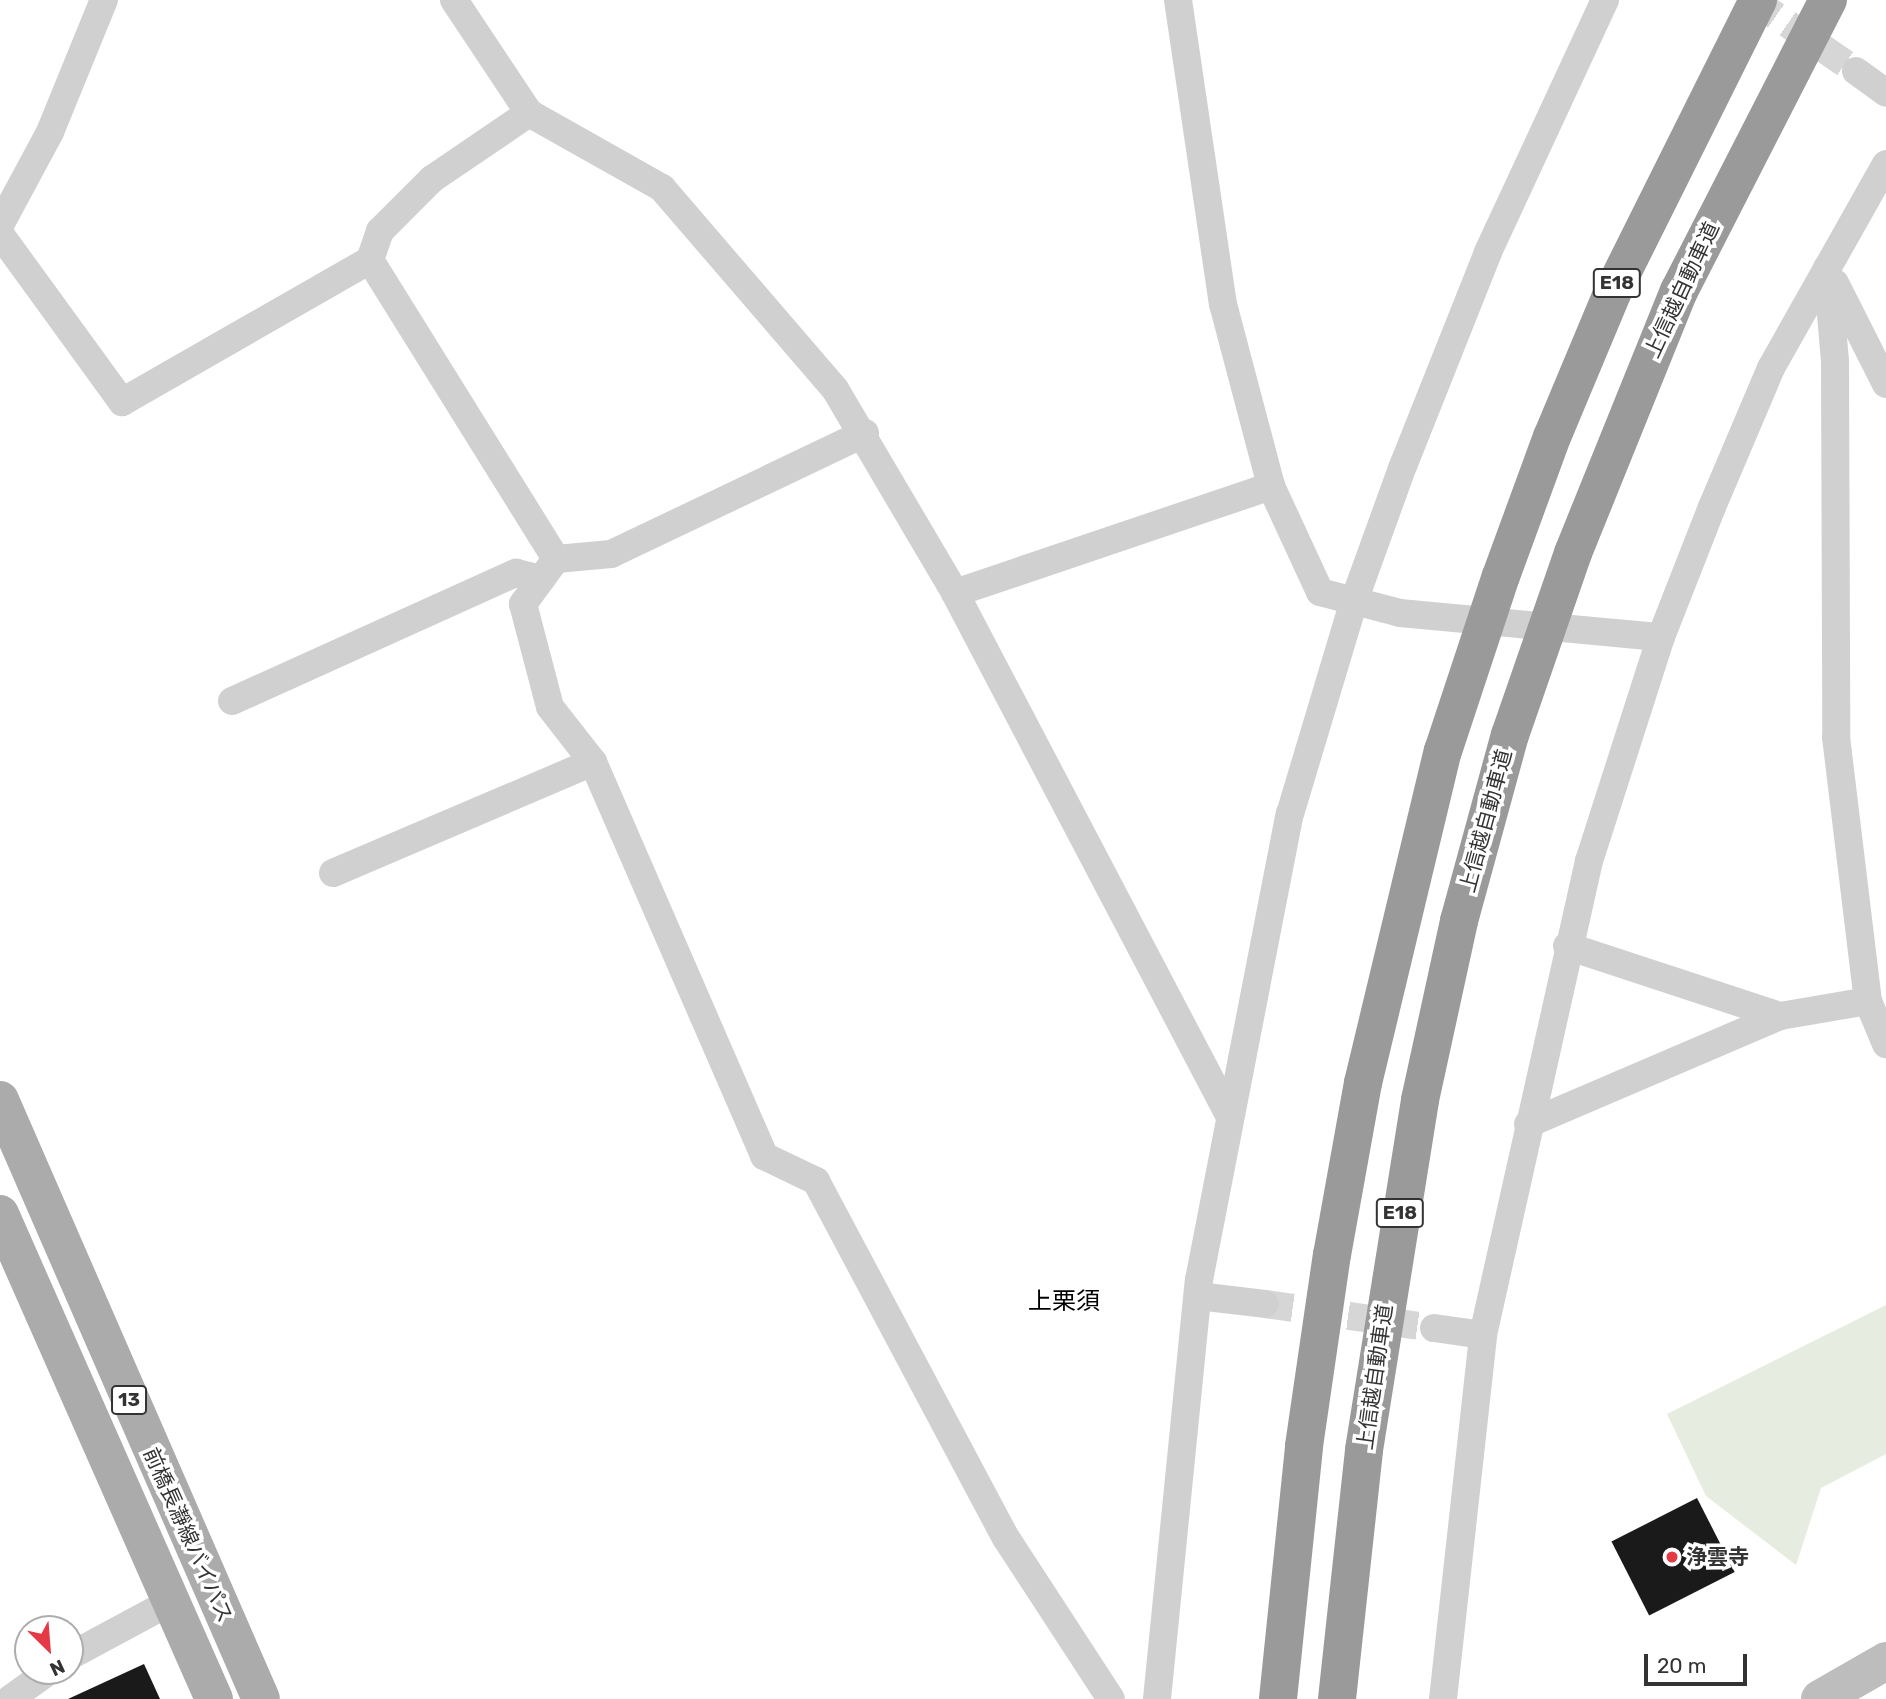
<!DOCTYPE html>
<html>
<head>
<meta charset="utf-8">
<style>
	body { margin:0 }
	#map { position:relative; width:1886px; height:1699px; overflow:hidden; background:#fff; font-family:Rubik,"Noto Sans JP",sans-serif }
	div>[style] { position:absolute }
	.green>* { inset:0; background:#e6ecdf }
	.building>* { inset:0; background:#1a1a1a; transform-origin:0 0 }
	.street-tunnel>* { height:28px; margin-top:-14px; transform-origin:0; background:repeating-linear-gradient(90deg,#d6d6d6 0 28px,transparent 0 42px) }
	.street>* { height:28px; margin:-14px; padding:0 14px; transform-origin:14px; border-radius:14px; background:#d0d0d0 }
	.secondary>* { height:38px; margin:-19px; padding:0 19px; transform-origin:19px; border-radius:19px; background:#bdbdbd }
	.primary>* { height:38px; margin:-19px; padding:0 19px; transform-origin:19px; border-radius:19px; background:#ababab }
	.highway>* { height:38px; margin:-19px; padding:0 19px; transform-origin:19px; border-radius:19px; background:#9a9a9a }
	.highway-bridge>* { height:38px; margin:-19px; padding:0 19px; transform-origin:19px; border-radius:19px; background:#9a9a9a }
	.dots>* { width:19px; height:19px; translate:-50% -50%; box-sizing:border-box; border:4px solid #fff; border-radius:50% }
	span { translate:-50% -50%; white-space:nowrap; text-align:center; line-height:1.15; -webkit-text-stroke:7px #fff; paint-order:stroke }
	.shield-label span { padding:2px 5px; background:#fff; border:2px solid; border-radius:5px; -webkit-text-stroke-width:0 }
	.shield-label { font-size:19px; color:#333; font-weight:700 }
	.street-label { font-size:21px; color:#333 }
	.poi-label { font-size:21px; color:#333; font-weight:700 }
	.left { translate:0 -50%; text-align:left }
	.quarter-label { font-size:24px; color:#000 }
	.north { position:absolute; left:14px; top:1615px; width:70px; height:70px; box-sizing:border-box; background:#fff; border:2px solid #adadad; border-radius:50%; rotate:155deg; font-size:19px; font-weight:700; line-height:28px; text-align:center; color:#333 }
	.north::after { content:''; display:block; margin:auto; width:24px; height:32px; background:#e63946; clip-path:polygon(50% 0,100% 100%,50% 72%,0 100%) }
	.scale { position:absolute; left:1644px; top:1654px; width:103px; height:32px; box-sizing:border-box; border:4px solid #333; border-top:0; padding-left:9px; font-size:21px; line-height:24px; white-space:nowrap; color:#333; -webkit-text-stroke:5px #fff; paint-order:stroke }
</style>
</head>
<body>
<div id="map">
	<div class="green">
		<i style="clip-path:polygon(1886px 1305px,1886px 1454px,1821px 1488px,1796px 1565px,1706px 1496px,1667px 1414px)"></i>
	</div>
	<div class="building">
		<i style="left:1697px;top:1498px;width:83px;height:96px;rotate:63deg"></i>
		<i style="clip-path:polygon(144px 1664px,160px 1699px,68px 1699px)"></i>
	</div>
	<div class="street-tunnel">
		<i style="left:1753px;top:0;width:125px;rotate:34.6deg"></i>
		<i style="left:1265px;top:1304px;width:171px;rotate:8.1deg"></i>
	</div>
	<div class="street">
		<i style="left:454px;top:0;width:136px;rotate:56.4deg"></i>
		<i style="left:529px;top:113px;width:153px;rotate:29.4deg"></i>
		<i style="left:662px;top:188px;width:265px;rotate:49.3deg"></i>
		<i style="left:835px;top:389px;width:237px;rotate:59.5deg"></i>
		<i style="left:955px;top:593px;width:590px;rotate:62.3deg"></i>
		<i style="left:1178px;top:0;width:307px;rotate:81.6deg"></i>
		<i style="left:1223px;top:304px;width:188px;rotate:75.2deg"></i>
		<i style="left:1271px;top:486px;width:117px;rotate:65.2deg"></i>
		<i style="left:1320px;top:592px;width:83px;rotate:14.7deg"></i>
		<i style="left:1400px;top:613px;width:262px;rotate:5.3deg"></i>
		<i style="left:1856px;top:71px;width:37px;rotate:36deg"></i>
		<i style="left:0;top:225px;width:106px;rotate:-61.7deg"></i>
		<i style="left:50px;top:132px;width:143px;rotate:-67.8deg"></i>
		<i style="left:0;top:234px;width:208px;rotate:54deg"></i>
		<i style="left:122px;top:402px;width:286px;rotate:-29.8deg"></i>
		<i style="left:370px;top:260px;width:352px;rotate:58.1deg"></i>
		<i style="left:370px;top:260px;width:31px;rotate:-71deg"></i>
		<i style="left:380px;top:231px;width:74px;rotate:-45deg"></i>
		<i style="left:432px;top:179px;width:117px;rotate:-34.2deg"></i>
		<i style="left:1827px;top:268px;width:94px;rotate:85.1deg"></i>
		<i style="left:1835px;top:362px;width:375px;rotate:89.8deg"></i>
		<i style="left:1836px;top:737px;width:266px;rotate:83.1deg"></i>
		<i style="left:1868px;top:1001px;width:47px;rotate:67.3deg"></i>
		<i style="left:1835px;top:283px;width:113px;rotate:63.2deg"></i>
		<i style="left:865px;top:433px;width:281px;rotate:154.5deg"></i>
		<i style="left:611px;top:554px;width:55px;rotate:174.8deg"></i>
		<i style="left:556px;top:559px;width:56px;rotate:126.3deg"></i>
		<i style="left:523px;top:604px;width:106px;rotate:75.3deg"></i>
		<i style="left:550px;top:707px;width:70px;rotate:52deg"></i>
		<i style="left:593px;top:762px;width:430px;rotate:66.5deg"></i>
		<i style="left:764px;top:1156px;width:58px;rotate:25.7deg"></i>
		<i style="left:816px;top:1181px;width:404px;rotate:62deg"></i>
		<i style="left:1006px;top:1538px;width:192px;rotate:56.9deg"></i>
		<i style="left:955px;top:593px;width:334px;rotate:-18.7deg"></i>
		<i style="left:232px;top:701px;width:312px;rotate:-24.3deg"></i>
		<i style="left:516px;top:573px;width:26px;rotate:13deg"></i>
		<i style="left:333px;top:873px;width:283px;rotate:-23.1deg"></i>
		<i style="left:1567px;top:946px;width:224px;rotate:18.2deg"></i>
		<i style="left:1780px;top:1016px;width:89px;rotate:-9.7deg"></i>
		<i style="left:1528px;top:1124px;width:274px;rotate:-23.2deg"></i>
		<i style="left:1198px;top:1296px;width:67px;rotate:6.8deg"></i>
		<i style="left:1434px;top:1328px;width:49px;rotate:8.1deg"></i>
		<i style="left:70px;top:1656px;width:116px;rotate:-28.3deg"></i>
		<i style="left:10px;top:1699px;width:48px;rotate:-35.7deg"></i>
		<i style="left:1157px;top:1699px;width:421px;rotate:-84.3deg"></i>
		<i style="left:1199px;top:1280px;width:475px;rotate:-79deg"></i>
		<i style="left:1290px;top:814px;width:222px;rotate:-73.3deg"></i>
		<i style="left:1354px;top:601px;width:144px;rotate:-70.1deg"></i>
		<i style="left:1403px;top:466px;width:230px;rotate:-68.3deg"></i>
		<i style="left:1488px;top:252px;width:278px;rotate:-65.1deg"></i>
		<i style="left:1443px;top:1699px;width:366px;rotate:-83.7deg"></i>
		<i style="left:1483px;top:1335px;width:486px;rotate:-77.4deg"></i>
		<i style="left:1589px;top:861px;width:235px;rotate:-72.2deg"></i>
		<i style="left:1661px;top:637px;width:140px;rotate:-68.6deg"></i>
		<i style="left:1712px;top:507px;width:151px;rotate:-67deg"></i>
		<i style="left:1771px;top:368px;width:234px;rotate:-60.6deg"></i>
	</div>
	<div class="secondary">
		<i style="left:1820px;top:1699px;width:76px;rotate:-29.9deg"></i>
	</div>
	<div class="primary">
		<i style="left:0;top:1100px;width:653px;rotate:66.46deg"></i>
		<i style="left:0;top:1214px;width:530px;rotate:66.19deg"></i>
	</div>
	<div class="highway">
		<i style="left:1573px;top:553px;width:283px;rotate:-68deg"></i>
		<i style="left:1679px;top:291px;width:327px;rotate:-62.9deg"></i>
		<i style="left:1501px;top:576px;width:148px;rotate:-69.9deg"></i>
		<i style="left:1552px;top:437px;width:158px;rotate:-67.3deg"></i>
		<i style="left:1613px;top:291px;width:325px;rotate:-63.5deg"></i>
		<i style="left:1278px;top:1699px;width:254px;rotate:-84.1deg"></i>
		<i style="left:1304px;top:1446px;width:193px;rotate:-81.7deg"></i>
		<i style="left:1332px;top:1255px;width:175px;rotate:-79.8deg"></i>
		<i style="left:1363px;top:1083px;width:342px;rotate:-76.5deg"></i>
		<i style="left:1337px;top:1699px;width:250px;rotate:-83.8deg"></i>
		<i style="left:1364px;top:1450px;width:354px;rotate:-80.9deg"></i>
		<i style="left:1420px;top:1100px;width:183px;rotate:-77.7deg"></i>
		<i style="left:1459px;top:921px;width:193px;rotate:-74.7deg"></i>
	</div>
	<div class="highway-bridge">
		<i style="left:1510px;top:735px;width:193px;rotate:-70.9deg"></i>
		<i style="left:1443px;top:751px;width:184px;rotate:-71.7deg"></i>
	</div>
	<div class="dots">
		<i style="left:1672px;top:1557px;background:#e63946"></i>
	</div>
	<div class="shield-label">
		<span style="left:1617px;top:283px">E18</span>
		<span style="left:1400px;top:1213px">E18</span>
		<span style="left:129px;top:1400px">13</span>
	</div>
	<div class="street-label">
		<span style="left:1682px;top:290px;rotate:-65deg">上信越自動車道</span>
		<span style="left:1486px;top:821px;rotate:-75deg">上信越自動車道</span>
		<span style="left:1375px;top:1377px;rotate:-82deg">上信越自動車道</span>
		<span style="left:188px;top:1535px;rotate:66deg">前橋長瀞線バイパス</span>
	</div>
	<div class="poi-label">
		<span class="left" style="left:1686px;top:1557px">浄雲寺</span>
	</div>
	<div class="quarter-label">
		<span style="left:1064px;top:1302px">上栗須</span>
	</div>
	<div class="north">N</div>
	<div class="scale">20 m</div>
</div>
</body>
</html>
